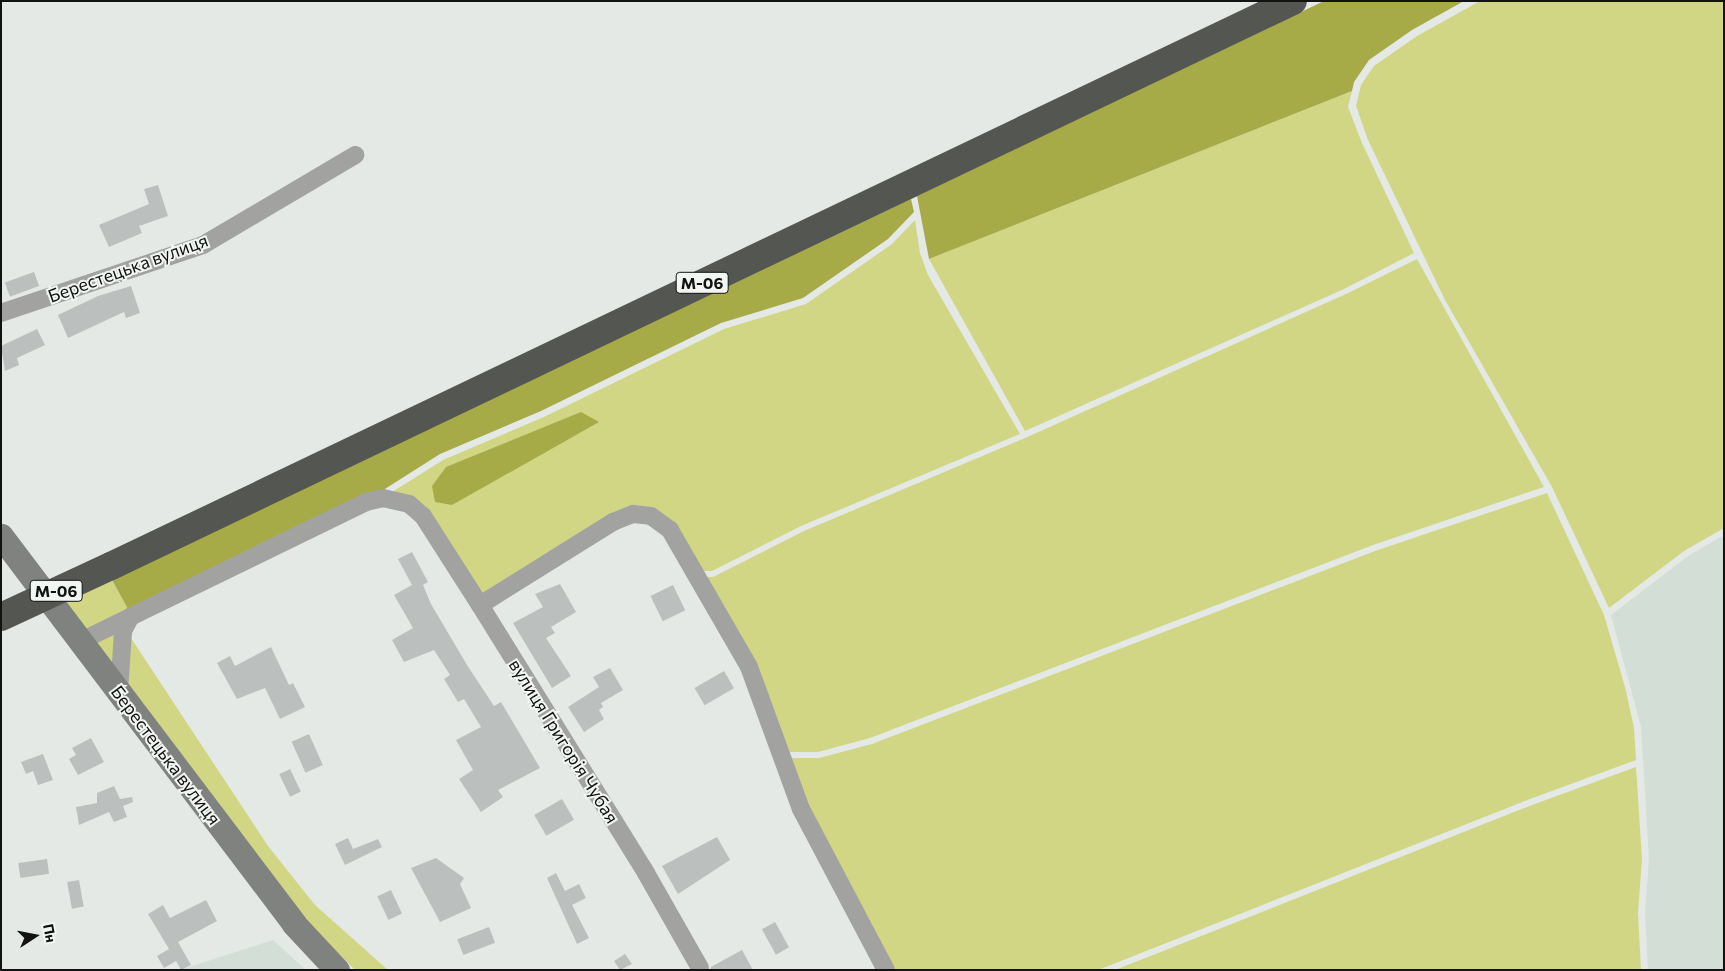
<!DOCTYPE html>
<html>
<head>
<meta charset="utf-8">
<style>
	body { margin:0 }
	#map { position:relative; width:1725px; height:971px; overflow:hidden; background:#e4e9e6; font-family:Commissioner,sans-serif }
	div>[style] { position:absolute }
	.built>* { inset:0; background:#d3ded6 }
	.green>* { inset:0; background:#d1d685 }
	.forest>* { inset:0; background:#a7ab47 }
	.building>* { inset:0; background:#bbc0be; transform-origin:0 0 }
	.street>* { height:18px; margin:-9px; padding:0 9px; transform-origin:9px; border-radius:9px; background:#a2a3a1 }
	.secondary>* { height:25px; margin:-12.5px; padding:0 12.5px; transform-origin:12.5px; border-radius:12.5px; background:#80827f }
	.highway>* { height:28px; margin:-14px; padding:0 14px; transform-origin:14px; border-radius:14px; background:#545652 }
	.highway-bridge>* { height:28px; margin:-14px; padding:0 14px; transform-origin:14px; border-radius:14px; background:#545652 }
	span { translate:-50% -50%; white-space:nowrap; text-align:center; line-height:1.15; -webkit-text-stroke:4px #f2f6f3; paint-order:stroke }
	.shield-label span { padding:1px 4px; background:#f2f6f3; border:1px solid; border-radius:4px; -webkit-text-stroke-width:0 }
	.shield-label { font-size:16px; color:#111211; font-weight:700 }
	.street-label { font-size:18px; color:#111211 }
	.frame { position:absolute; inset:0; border:2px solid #111211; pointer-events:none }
	.north { position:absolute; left:10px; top:911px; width:50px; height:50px; -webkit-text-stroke:4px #f2f6f3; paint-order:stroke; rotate:79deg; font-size:14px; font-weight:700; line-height:20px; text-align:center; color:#111211 }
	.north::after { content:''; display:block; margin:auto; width:18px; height:22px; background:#111211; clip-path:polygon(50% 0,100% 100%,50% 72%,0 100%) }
</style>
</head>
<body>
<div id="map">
	<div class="built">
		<i style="clip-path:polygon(1724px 535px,1724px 970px,1648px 970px,1645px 913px,1649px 859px,1641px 727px,1611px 615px,1688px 556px)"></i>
		<i style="clip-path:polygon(273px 940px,306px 970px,180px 970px)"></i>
	</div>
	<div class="green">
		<i style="clip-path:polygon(1480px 1px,1724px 1px,1724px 528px,1684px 551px,1609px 608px,1552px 487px,1445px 300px,1368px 140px,1356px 106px,1361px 85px,1374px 66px,1417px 36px)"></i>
		<i style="clip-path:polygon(1352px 91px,1348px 107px,1362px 143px,1414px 253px,1344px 289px,1025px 431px,929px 259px)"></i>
		<i style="clip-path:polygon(915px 220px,920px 253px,928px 275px,1020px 434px,801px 526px,712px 571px,698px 571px,672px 528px,633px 511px,482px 600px,427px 513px,389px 494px,443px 460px,544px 417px,724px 329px,806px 304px,892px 244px)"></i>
		<i style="clip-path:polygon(1417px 259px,1544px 487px,1373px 545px,870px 738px,818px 752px,785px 752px,701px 577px,713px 577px,804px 531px,1025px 438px,1346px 294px)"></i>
		<i style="clip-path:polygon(1547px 493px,1604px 615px,1625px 687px,1634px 728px,1636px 760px,1530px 799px,1098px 970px,889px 970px,804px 808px,787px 758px,819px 758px,872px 744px,1375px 551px)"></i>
		<i style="clip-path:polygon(112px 580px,129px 611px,88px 632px,65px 602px)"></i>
		<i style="clip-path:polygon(121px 626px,115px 669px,94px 640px)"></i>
		<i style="clip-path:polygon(127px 632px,268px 846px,315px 905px,388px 970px,355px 970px,302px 917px,123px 679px)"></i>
		<i style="clip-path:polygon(1636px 767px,1642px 859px,1638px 913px,1641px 970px,1115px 970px,1532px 805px)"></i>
	</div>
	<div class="forest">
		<i style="clip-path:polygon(1324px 1px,1464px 1px,1412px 30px,1369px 60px,1354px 82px,1352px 91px,929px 259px,917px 196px)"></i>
		<i style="clip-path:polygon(911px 199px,914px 212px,888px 239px,803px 298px,721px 323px,541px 411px,440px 454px,377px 494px,129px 611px,112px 580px)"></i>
		<i style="clip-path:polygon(581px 412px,599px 422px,452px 505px,435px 502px,432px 486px,446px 467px)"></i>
	</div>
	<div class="building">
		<i style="clip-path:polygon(158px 185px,168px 216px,139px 226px,142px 233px,109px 247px,99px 225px,149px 204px,144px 189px)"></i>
		<i style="left:34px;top:272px;width:15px;height:31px;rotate:70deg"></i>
		<i style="clip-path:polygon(131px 286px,140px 313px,126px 318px,124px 312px,68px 338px,58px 315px,98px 296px)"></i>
		<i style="clip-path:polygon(37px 329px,45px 345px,17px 358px,19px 365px,5px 371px,1px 346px)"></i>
		<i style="clip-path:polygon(412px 552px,428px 582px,423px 585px,431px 604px,467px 665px,494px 706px,501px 702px,540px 768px,498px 790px,503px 797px,481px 812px,459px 779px,473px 770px,456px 740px,481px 727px,464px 699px,458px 702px,444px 679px,450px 675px,434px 650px,404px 662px,392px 640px,413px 628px,394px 595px,412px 585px,398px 559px)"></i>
		<i style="clip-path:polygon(560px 584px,576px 612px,551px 627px,555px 633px,546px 638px,571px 676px,552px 688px,513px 623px,543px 607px,535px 594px)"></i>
		<i style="left:673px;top:585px;width:28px;height:25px;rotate:64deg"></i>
		<i style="clip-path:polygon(271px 647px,289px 685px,293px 683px,305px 707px,280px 719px,265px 688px,237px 699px,217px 663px,230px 656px,235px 666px)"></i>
		<i style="clip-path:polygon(610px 668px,623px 690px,601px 703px,603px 707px,599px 710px,604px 719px,584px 732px,568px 707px,599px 687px,593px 677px)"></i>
		<i style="left:724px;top:671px;width:20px;height:34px;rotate:60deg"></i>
		<i style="left:309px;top:734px;width:34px;height:19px;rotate:66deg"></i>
		<i style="clip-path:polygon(91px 738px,104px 762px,78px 775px,69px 759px,76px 755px,72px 748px)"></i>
		<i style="clip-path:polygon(43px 754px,53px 780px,38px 785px,33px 771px,26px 774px,21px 762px)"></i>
		<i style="left:290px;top:769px;width:25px;height:12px;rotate:64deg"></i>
		<i style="clip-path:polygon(114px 786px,120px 799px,132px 797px,133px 802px,123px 806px,127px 817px,114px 822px,109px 812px,79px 825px,76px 807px,97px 803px,97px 793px)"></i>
		<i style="left:562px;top:799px;width:24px;height:32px;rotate:60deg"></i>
		<i style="clip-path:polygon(717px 837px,730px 860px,678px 894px,662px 866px)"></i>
		<i style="clip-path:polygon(348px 838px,353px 849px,378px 839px,382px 847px,345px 865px,335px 844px)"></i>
		<i style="clip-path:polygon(436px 858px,464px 878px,460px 884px,471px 908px,440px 922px,411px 868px)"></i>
		<i style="left:47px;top:859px;width:15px;height:29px;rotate:82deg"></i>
		<i style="clip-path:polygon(556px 873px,565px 891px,579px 884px,586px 898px,572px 905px,589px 938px,577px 944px,547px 878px)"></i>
		<i style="left:79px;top:880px;width:27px;height:12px;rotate:80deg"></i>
		<i style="left:391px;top:890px;width:26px;height:15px;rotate:65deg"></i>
		<i style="clip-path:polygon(206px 900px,217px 921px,178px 942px,191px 965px,181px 970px,176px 961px,164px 968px,157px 956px,169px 949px,148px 914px,163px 905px,170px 918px)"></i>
		<i style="left:775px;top:922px;width:29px;height:15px;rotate:61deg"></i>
		<i style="left:489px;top:927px;width:17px;height:34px;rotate:69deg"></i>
		<i style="clip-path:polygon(742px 950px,753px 970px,710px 970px,711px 967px)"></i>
		<i style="clip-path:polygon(625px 954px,632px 964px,620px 970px,614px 961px)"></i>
	</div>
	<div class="street">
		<i style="left:1px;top:313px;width:213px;rotate:-18.6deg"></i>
		<i style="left:203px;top:245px;width:177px;rotate:-30.6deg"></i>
		<i style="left:480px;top:605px;width:157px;rotate:-32deg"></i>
		<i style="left:613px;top:522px;width:22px;rotate:-22deg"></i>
		<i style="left:633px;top:514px;width:18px;rotate:6deg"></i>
		<i style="left:651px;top:516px;width:24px;rotate:36deg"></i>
		<i style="left:670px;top:530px;width:158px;rotate:60deg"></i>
		<i style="left:749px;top:667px;width:151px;rotate:69.9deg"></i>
		<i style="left:801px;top:809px;width:182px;rotate:62.2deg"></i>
		<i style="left:81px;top:641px;width:317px;rotate:-26deg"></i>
		<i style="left:366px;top:502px;width:17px;rotate:-13deg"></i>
		<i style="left:383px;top:498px;width:27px;rotate:13deg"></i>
		<i style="left:409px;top:504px;width:18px;rotate:41deg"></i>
		<i style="left:423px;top:516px;width:106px;rotate:57.4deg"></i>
		<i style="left:480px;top:605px;width:315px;rotate:58.2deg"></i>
		<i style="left:646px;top:873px;width:109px;rotate:60.4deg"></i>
		<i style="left:119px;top:692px;width:61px;rotate:-86.2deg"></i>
		<i style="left:123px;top:631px;width:17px;rotate:-62deg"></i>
	</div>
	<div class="secondary">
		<i style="left:1px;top:536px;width:486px;rotate:52.9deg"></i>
		<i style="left:294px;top:924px;width:63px;rotate:46.9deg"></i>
	</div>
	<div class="highway">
		<i style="left:111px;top:566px;width:1310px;rotate:-25.55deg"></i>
	</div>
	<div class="highway-bridge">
		<i style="left:1px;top:617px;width:121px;rotate:-24.9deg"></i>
	</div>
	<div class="shield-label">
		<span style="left:702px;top:283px">М-06</span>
		<span style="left:56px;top:591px">М-06</span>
	</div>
	<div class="street-label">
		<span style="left:128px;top:268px;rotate:-20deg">Берестецька вулиця</span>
		<span style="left:564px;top:741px;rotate:58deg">вулиця Григорія Чубая</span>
		<span style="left:166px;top:755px;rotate:53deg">Берестецька вулиця</span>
	</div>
	<div class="frame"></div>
	<div class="north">Пн</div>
</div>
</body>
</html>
